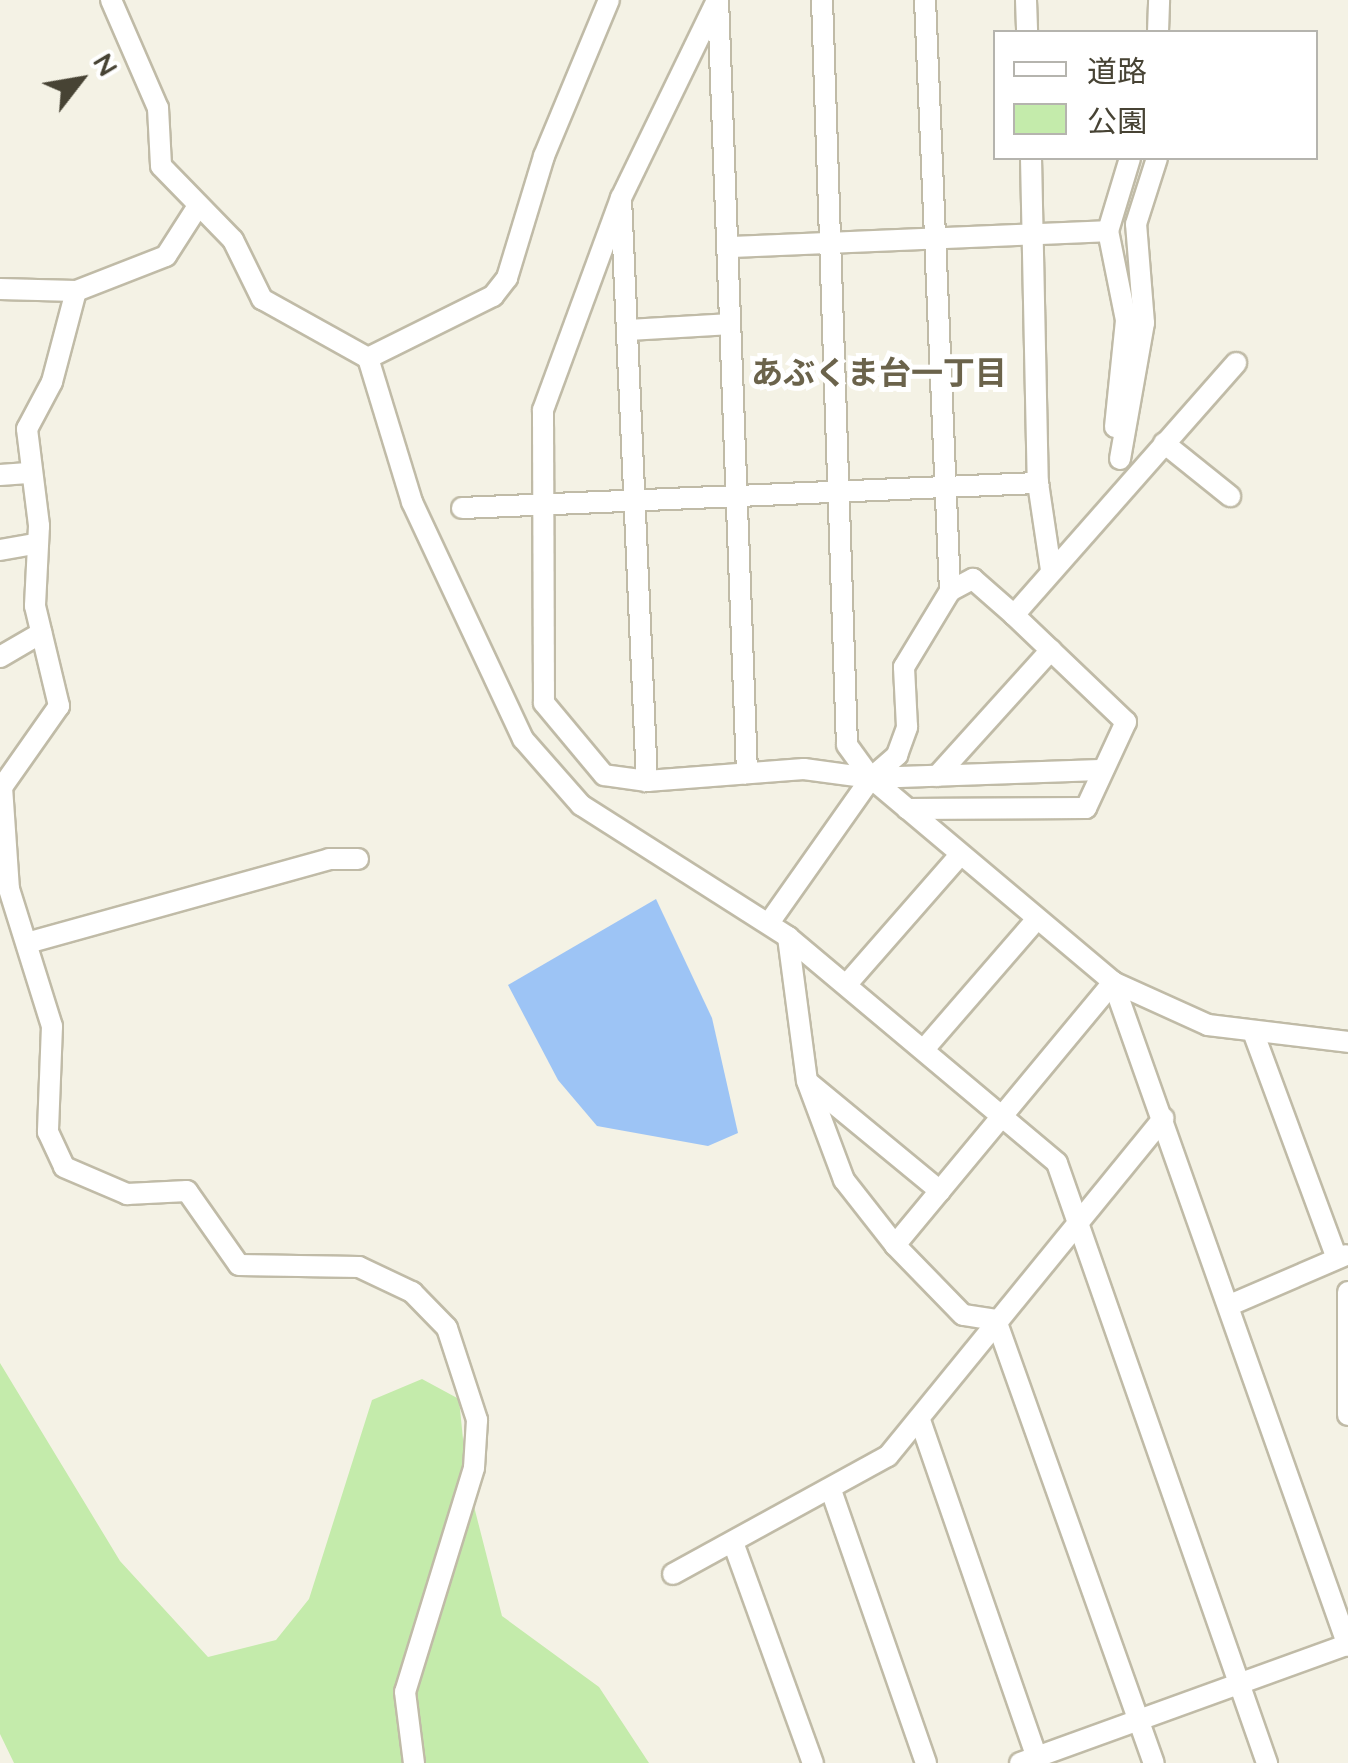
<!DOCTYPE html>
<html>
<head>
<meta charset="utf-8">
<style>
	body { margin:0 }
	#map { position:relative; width:1348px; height:1763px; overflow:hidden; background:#f4f2e5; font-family:Quicksand,"Noto Sans JP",sans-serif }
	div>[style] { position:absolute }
	.green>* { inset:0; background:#c4ebab }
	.water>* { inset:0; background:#9dc4f5 }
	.roads { filter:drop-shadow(2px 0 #c0bba7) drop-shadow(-2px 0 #c0bba7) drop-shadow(0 2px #c0bba7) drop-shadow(0 -2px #c0bba7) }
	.minor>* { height:20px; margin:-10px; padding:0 10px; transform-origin:10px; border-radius:10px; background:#fff }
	span { translate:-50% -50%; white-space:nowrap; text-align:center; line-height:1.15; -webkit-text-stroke:10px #fff; paint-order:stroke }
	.neighbourhood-label { font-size:32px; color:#6b634b; font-weight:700 }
	.legend { position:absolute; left:993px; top:30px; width:325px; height:130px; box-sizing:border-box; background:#fff; border:2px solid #b5b4ae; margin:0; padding:12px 18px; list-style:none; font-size:30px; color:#474334 }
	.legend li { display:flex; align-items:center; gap:20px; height:50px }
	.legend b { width:50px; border:2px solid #b5b4ae }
	.north { position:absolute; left:30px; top:30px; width:100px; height:100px; -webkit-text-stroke:8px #fff; paint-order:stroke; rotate:59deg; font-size:28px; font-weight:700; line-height:40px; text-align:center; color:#474334 }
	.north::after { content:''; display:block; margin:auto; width:35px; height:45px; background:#474334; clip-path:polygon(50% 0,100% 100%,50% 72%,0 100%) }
</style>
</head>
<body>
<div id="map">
	<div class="green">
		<i style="clip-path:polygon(0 1363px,120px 1561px,208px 1657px,276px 1640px,309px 1599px,372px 1400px,422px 1379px,459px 1399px,467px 1479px,502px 1616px,599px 1687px,649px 1763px,14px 1763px,0 1734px)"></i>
	</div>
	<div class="water">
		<i style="clip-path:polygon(656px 899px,712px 1018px,738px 1133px,708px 1146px,597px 1126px,558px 1080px,508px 985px)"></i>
	</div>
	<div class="roads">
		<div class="minor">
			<i style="left:111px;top:0;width:118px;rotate:66.5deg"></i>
			<i style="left:158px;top:108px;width:58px;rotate:87deg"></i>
			<i style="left:161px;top:166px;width:103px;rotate:45.8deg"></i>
			<i style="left:233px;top:240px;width:66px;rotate:63.8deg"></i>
			<i style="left:262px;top:299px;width:121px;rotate:29.1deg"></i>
			<i style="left:368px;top:358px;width:151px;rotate:73deg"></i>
			<i style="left:412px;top:502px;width:262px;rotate:64.9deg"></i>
			<i style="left:523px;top:739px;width:88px;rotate:48.7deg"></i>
			<i style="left:581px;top:805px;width:246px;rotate:32.5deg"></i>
			<i style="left:788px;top:937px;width:145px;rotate:82.5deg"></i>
			<i style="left:807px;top:1081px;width:106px;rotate:69.5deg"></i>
			<i style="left:844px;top:1180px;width:83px;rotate:51.9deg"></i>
			<i style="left:718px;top:0;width:774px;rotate:87.85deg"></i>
			<i style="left:822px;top:0;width:745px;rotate:88.08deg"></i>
			<i style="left:847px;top:745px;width:41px;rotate:54deg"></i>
			<i style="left:871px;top:778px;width:317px;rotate:40.1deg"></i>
			<i style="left:1113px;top:982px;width:104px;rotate:24.4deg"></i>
			<i style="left:1208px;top:1025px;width:141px;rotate:6.9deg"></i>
			<i style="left:925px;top:0;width:592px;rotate:87.58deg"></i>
			<i style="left:1026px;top:0;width:32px;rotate:88deg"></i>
			<i style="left:1158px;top:32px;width:32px;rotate:-88deg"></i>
			<i style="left:1031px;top:158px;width:325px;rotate:88.8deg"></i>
			<i style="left:1038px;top:483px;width:88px;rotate:81.5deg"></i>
			<i style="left:621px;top:198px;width:584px;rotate:87.45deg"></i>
			<i style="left:647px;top:781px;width:157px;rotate:-4.4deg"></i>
			<i style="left:804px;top:769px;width:68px;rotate:7.7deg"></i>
			<i style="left:871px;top:778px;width:229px;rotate:-2deg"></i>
			<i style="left:198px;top:206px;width:59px;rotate:122.6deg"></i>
			<i style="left:166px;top:256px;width:97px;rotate:158.7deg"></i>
			<i style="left:76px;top:291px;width:94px;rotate:104.8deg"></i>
			<i style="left:52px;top:382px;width:53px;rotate:118deg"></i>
			<i style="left:27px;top:429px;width:98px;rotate:82.9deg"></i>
			<i style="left:39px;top:526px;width:80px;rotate:92.9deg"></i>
			<i style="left:35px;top:606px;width:103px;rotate:76.5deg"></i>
			<i style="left:59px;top:706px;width:99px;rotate:125.1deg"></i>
			<i style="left:2px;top:787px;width:102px;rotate:86.1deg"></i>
			<i style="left:9px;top:889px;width:144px;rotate:72.6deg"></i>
			<i style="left:52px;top:1026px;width:106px;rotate:92.2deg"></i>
			<i style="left:48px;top:1132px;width:38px;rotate:65deg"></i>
			<i style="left:64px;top:1167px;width:69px;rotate:23.2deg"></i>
			<i style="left:127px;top:1194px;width:60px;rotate:-2.9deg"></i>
			<i style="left:187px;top:1191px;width:90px;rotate:54.9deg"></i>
			<i style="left:239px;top:1265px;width:120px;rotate:1deg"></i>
			<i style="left:359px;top:1267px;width:59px;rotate:25.3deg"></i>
			<i style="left:412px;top:1292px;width:50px;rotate:45.8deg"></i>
			<i style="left:447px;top:1328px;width:97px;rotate:71.9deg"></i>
			<i style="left:477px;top:1420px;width:48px;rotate:93.6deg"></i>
			<i style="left:474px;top:1468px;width:234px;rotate:107.1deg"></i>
			<i style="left:405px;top:1692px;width:72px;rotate:82.8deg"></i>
			<i style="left:730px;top:247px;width:378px;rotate:-2.4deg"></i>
			<i style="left:0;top:289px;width:76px;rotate:1.5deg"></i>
			<i style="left:630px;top:330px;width:100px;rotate:-3.4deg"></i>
			<i style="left:368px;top:358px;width:140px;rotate:-26.4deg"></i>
			<i style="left:493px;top:296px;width:23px;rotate:-52deg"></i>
			<i style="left:507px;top:278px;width:127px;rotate:-73.1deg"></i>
			<i style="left:544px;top:156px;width:169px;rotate:-67.4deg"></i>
			<i style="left:1115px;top:427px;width:108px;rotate:-84.1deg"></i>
			<i style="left:1126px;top:320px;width:91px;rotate:-101.4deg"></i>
			<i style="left:1108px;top:231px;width:76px;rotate:-73.2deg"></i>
			<i style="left:1164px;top:443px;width:85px;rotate:38.8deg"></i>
			<i style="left:1120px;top:459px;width:138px;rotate:-80deg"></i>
			<i style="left:1144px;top:323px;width:99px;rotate:-94.6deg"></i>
			<i style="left:1136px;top:224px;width:69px;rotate:-72.3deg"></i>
			<i style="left:0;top:475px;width:28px;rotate:-4deg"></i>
			<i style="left:462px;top:508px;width:577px;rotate:-2.49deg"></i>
			<i style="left:0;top:550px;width:36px;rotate:-10deg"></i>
			<i style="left:0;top:657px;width:48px;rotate:-30.3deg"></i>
			<i style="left:937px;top:776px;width:170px;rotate:-47.9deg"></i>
			<i style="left:647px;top:781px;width:43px;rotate:-172.1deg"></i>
			<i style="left:604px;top:775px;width:94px;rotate:-129.8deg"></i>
			<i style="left:544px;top:703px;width:293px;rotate:-90.2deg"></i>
			<i style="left:543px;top:410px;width:226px;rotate:-69.8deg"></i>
			<i style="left:621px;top:198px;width:220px;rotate:-64.1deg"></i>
			<i style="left:907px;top:809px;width:179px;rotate:-0.3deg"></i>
			<i style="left:1086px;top:808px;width:95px;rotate:-65.1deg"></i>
			<i style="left:1126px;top:722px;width:155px;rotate:-136.3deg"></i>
			<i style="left:1014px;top:615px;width:336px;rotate:-48.6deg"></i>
			<i style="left:771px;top:920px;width:174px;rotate:-54.8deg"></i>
			<i style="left:871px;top:778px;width:35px;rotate:-41deg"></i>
			<i style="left:897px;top:755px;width:30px;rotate:-70deg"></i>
			<i style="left:907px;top:727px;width:60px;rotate:-92.9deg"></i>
			<i style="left:904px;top:667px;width:89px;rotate:-58.8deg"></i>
			<i style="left:950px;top:591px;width:26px;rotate:-28deg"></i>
			<i style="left:973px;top:579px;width:55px;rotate:41.3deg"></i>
			<i style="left:788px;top:937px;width:351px;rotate:40deg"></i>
			<i style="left:1057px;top:1163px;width:636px;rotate:70.71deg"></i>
			<i style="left:27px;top:943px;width:313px;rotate:-15.5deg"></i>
			<i style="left:329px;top:859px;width:29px"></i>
			<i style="left:1113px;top:982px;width:704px;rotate:70.51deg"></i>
			<i style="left:847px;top:984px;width:171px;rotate:-48.8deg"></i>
			<i style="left:1255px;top:1037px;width:233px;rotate:69.7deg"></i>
			<i style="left:926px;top:1047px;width:169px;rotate:-49.1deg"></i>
			<i style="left:809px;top:1083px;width:170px;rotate:39.5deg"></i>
			<i style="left:1348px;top:1292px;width:123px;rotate:90deg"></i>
			<i style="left:1230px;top:1305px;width:126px;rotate:-23.3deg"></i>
			<i style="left:996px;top:1320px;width:33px;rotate:-171deg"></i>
			<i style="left:963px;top:1315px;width:98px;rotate:-134.2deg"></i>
			<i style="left:895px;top:1245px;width:342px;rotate:-50.3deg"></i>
			<i style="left:996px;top:1320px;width:470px;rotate:70.4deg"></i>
			<i style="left:921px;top:1423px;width:360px;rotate:70.9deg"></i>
			<i style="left:832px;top:1493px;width:286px;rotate:70.8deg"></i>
			<i style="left:734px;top:1545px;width:232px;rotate:70.1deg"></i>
			<i style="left:673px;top:1574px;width:245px;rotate:-28.8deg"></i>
			<i style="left:888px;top:1456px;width:436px;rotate:-50.8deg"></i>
			<i style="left:1020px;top:1763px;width:349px;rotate:-19.9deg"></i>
		</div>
	</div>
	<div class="neighbourhood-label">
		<span style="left:879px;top:372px">あぶくま台一丁目</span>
	</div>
	<ul class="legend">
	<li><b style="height:12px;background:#fff"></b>道路</li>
	<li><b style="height:28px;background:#c4ebab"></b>公園</li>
	</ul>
	<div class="north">N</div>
</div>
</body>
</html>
